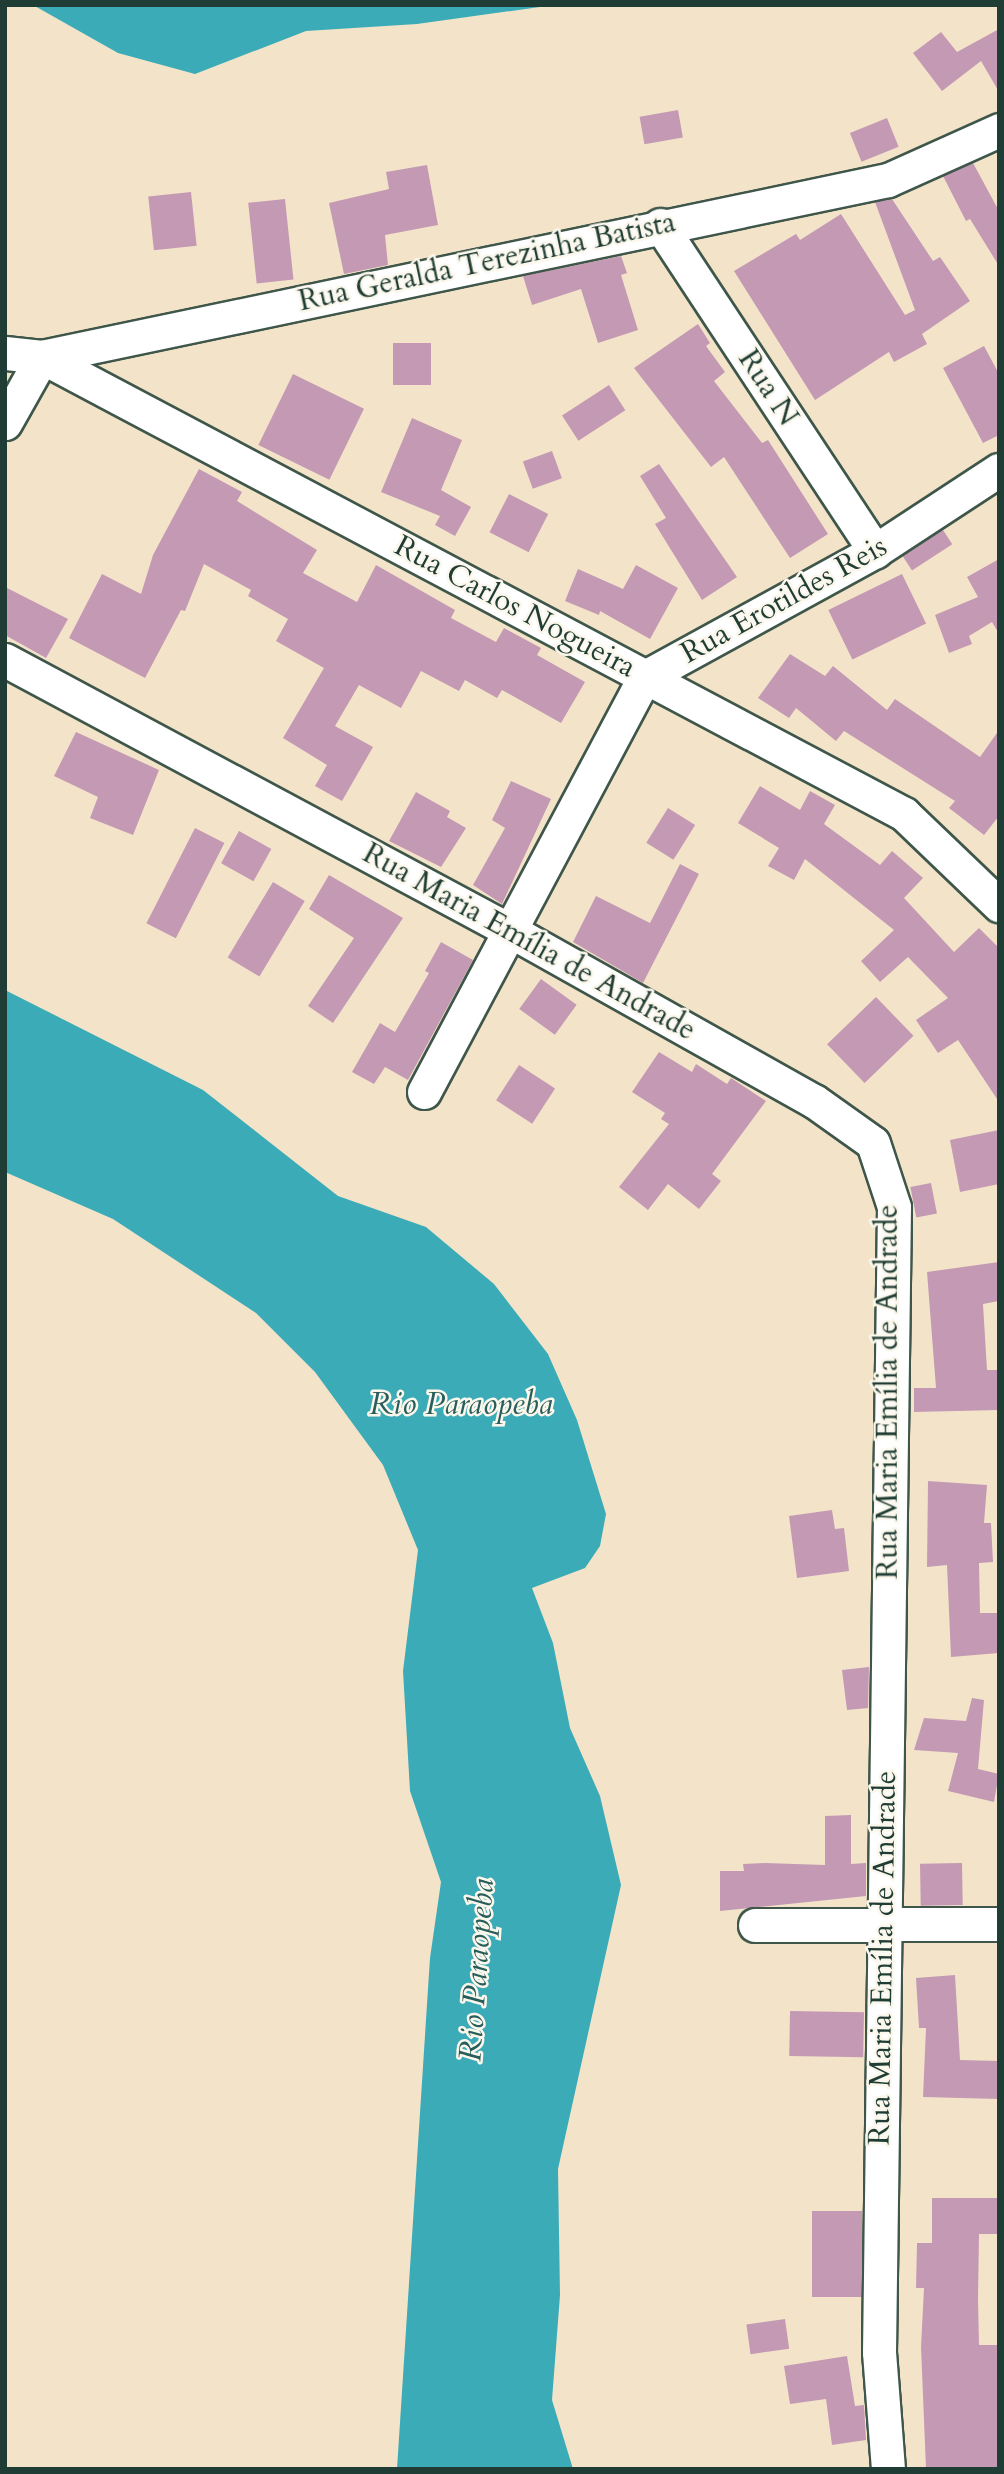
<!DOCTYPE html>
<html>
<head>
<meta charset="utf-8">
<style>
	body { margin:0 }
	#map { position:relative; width:1004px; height:2474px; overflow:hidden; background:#f3e4c9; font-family:Cardo,serif }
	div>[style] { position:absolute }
	.water>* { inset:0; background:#3aabb7 }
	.building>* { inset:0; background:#c499b4; transform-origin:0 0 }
	.roads { filter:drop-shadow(2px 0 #3f564a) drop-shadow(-2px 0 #3f564a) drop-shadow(0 2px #3f564a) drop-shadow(0 -2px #3f564a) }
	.minor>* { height:33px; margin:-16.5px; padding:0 16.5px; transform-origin:16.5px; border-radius:16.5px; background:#fff }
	span { translate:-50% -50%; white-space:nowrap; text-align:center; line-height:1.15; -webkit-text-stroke:5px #fbf7ec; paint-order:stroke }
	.street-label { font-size:30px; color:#1f3d34 }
	.water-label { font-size:32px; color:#275e5b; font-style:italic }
	.frame { position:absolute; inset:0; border:7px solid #1f3d34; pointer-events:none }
</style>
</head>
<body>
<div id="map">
	<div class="water">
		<i style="clip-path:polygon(33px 5px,554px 5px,417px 24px,306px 31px,195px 74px,118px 53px)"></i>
		<i style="clip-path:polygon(5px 990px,203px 1090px,338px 1196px,426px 1227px,494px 1284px,548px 1354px,577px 1420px,606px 1514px,600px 1546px,585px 1568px,532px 1588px,553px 1643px,570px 1728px,600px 1796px,621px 1885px,558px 2169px,560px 2295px,552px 2400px,573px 2469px,397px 2469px,430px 1958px,441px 1882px,410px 1791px,403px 1671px,418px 1550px,383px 1465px,315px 1372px,256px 1313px,113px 1219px,5px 1172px)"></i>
	</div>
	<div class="building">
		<i style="clip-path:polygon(999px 29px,999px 92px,981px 61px,942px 91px,913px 53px,941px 32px,957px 52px)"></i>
		<i style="left:678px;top:110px;width:28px;height:39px;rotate:80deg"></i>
		<i style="left:887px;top:118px;width:31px;height:40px;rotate:68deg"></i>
		<i style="clip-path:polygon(973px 163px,999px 211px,999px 266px,970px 219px,966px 221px,943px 176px)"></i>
		<i style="clip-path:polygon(427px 165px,438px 225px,385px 235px,388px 265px,344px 274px,329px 203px,389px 189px,386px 172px)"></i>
		<i style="left:191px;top:192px;width:54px;height:43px;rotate:84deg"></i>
		<i style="left:285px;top:199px;width:81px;height:37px;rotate:84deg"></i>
		<i style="clip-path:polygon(892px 199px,933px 261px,940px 257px,970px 301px,922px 334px,927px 344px,894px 362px,889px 352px,815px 400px,734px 271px,796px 234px,800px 240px,841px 214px,905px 315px,915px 310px,875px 202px)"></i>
		<i style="clip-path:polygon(621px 256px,627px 273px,621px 275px,638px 330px,598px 343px,581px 289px,532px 305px,523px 276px)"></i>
		<i style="clip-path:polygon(698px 324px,710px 343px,706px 346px,725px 372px,714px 381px,762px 443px,768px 440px,828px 534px,790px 558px,724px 457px,711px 467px,634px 368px)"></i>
		<i style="left:393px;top:343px;width:38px;height:42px"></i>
		<i style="clip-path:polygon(984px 346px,999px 374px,999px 435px,983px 443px,943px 368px)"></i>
		<i style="left:293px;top:374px;width:79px;height:79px;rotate:26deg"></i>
		<i style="left:609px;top:385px;width:30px;height:56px;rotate:57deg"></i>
		<i style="clip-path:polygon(412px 418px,462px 440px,441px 490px,471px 507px,455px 536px,435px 525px,440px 516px,381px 492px)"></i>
		<i style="left:552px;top:451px;width:29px;height:31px;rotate:70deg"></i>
		<i style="clip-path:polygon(659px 464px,737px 577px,702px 600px,655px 524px,666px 518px,640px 476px)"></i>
		<i style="clip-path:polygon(199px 469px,242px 492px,237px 501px,317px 550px,303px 573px,357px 602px,376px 565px,455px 610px,451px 618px,496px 642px,504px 628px,541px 648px,537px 655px,585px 682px,561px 723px,502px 690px,497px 698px,465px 680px,459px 691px,421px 671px,401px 708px,359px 685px,335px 726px,373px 747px,342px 801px,315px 786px,327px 765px,283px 738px,324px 668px,276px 641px,288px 619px,248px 596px,251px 590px,204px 564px,185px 611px,181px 610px,145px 678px,69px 638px,102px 574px,141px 594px,153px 555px)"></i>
		<i style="left:509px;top:494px;width:44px;height:43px;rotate:27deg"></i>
		<i style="left:943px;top:530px;width:17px;height:48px;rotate:57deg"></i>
		<i style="clip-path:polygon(999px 559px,999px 634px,992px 622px,969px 636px,972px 644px,949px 653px,935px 615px,978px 597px,967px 577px)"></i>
		<i style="clip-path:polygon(636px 565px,678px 588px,650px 639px,600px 611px,599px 615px,565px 601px,578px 569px,623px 589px)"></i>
		<i style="left:902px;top:574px;width:55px;height:82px;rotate:64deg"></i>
		<i style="clip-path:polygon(5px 587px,68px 619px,46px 658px,5px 635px)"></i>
		<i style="clip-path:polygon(790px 654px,825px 676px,833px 666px,887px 710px,895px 699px,980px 757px,999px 730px,999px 816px,984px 835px,949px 808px,955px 801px,844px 731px,836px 741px,796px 708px,789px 718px,758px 698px)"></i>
		<i style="clip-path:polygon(76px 732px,159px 770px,133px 835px,90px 818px,98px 797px,54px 776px)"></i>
		<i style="clip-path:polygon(511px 781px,551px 799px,502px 904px,473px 885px,505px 828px,492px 820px)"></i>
		<i style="clip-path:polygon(760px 786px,800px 810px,810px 791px,835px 805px,824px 824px,880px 865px,892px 851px,923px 878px,904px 898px,954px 952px,979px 928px,999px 948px,999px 1102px,958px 1040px,938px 1053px,916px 1020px,948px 998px,908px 957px,880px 982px,861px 961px,894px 930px,805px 859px,794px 880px,768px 866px,779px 848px,738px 823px)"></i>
		<i style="clip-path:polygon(416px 792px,450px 811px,447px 817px,466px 828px,441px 867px,389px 841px)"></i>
		<i style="left:668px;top:808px;width:32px;height:41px;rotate:32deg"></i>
		<i style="left:195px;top:828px;width:33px;height:107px;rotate:27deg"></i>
		<i style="left:239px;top:831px;width:37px;height:37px;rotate:29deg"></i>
		<i style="clip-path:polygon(680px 864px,699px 874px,643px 983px,573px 942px,596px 896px,650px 923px)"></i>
		<i style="clip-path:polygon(329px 875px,403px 918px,333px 1023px,308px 1006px,354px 938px,309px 909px)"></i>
		<i style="left:273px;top:882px;width:37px;height:88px;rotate:31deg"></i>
		<i style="clip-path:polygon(441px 942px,473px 960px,408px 1080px,385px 1067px,374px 1084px,352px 1072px,380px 1023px,395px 1032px,429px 973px,425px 971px)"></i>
		<i style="left:541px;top:979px;width:44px;height:37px;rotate:36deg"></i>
		<i style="left:876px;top:997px;width:54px;height:68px;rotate:46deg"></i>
		<i style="clip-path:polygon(659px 1052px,692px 1072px,696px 1064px,727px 1084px,731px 1078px,766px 1101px,712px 1174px,721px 1181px,699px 1209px,668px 1184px,648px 1210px,619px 1187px,669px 1124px,661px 1119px,665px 1113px,632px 1092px)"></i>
		<i style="left:519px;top:1065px;width:43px;height:42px;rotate:33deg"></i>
		<i style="clip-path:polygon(999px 1130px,999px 1184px,960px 1192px,950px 1140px)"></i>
		<i style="left:931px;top:1183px;width:31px;height:21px;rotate:79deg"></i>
		<i style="clip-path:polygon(999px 1262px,999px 1301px,983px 1304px,987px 1370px,999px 1370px,999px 1410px,914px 1412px,914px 1388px,936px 1388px,927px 1272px)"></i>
		<i style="clip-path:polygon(928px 1481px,987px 1485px,984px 1523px,991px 1523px,993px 1562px,979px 1563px,980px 1613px,999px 1613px,999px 1653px,951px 1657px,947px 1565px,927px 1567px)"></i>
		<i style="clip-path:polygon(832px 1510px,835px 1529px,844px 1528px,849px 1571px,797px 1578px,789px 1516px)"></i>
		<i style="clip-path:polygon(869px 1667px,868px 1708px,847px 1710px,842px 1670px)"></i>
		<i style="clip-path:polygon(972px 1698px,984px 1700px,978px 1769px,999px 1774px,994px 1802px,948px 1791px,958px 1753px,914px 1750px,924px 1718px,966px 1721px)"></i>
		<i style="clip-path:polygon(851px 1815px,851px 1864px,866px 1863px,866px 1896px,720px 1911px,720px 1871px,744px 1871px,743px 1864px,765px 1863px,825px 1865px,825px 1816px)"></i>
		<i style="left:962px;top:1863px;width:42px;height:42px;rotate:89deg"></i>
		<i style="clip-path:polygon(955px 1975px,960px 2060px,999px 2061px,999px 2099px,923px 2097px,926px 2028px,919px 2028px,916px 1978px)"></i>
		<i style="left:790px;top:2011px;width:74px;height:45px;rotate:1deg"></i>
		<i style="clip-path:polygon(932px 2198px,999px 2198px,999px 2234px,979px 2234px,978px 2299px,979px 2345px,999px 2345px,999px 2469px,926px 2469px,921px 2347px,924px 2288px,916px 2288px,917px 2243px,932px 2243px)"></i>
		<i style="left:812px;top:2211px;width:50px;height:86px"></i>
		<i style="left:785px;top:2319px;width:30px;height:39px;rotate:82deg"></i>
		<i style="clip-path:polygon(847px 2356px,855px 2406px,864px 2405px,866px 2440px,832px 2445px,826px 2399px,790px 2404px,784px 2366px)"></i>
	</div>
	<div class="roads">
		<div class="minor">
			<i style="left:660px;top:225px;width:391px;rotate:56.6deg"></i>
			<i style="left:5px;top:353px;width:37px;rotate:6deg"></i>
			<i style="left:42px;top:357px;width:976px;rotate:27.93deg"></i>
			<i style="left:904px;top:814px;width:132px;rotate:43.8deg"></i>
			<i style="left:5px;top:423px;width:76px;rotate:-60.7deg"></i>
			<i style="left:42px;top:357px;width:864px;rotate:-11.82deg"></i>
			<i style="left:888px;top:180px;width:122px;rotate:-24.2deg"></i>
			<i style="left:5px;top:660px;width:572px;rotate:28.18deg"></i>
			<i style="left:509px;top:930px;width:350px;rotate:29.3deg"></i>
			<i style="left:814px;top:1101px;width:72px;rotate:35.4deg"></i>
			<i style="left:873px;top:1143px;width:67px;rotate:71.8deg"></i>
			<i style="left:894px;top:1207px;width:1145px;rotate:90.75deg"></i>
			<i style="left:879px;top:2352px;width:117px;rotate:85.6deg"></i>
			<i style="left:424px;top:1092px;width:470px;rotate:-62deg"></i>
			<i style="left:645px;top:677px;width:262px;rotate:-28.7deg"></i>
			<i style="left:875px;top:551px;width:148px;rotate:-33.2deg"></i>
			<i style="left:755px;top:1925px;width:244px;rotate:-0.2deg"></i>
		</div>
	</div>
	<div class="street-label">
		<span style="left:487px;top:262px;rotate:-12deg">Rua Geralda Terezinha Batista</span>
		<span style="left:768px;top:388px;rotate:57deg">Rua N</span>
		<span style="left:784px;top:600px;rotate:-29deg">Rua Erotildes Reis</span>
		<span style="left:515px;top:607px;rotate:28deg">Rua Carlos Nogueira</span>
		<span style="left:529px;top:942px;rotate:29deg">Rua Maria Emília de Andrade</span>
		<span style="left:888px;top:1392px;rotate:-90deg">Rua Maria Emília de Andrade</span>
		<span style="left:883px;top:1958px;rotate:-89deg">Rua Maria Emília de Andrade</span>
	</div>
	<div class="water-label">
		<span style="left:461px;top:1404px">Rio Paraopeba</span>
		<span style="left:477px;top:1970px;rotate:-86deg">Rio Paraopeba</span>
	</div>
	<div class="frame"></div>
</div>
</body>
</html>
